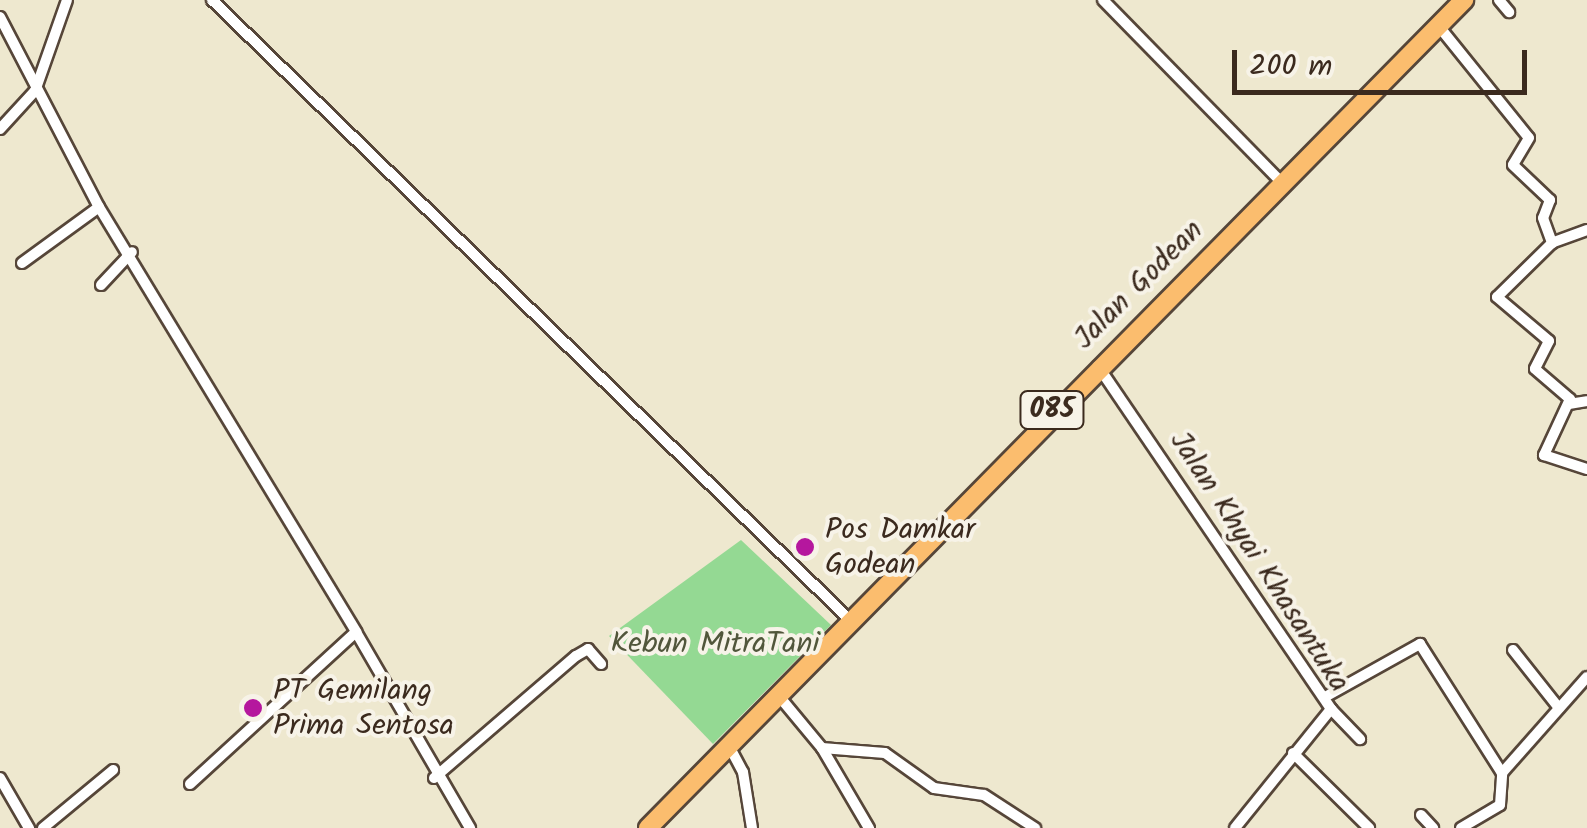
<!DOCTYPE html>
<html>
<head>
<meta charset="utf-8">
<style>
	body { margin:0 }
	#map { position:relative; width:1587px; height:828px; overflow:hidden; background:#eee8cf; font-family:Kalam,sans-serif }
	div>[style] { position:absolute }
	.green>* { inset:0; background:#94d993 }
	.roads { filter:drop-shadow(2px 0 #564639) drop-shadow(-2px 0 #564639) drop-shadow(0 2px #564639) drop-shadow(0 -2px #564639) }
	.minor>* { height:10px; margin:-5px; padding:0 5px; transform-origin:5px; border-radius:5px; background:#fff }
	.primary>* { height:18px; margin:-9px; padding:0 9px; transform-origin:9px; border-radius:9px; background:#fbbd6e }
	.dots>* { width:28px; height:28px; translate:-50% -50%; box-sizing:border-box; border:5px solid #f7f3e8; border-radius:50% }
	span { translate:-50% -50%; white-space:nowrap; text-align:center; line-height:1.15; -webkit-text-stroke:8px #f7f3e8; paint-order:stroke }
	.shield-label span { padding:2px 8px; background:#f7f3e8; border:2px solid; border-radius:8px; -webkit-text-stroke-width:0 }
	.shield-label { font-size:28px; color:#3b2a1e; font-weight:700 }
	.street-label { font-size:30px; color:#3b2a1e }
	.poi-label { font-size:30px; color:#3b2a1e }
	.left { translate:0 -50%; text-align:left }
	.park-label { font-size:30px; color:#51563b }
	.scale { position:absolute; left:1232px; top:50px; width:295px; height:45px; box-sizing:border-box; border:5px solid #3b2a1e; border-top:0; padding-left:12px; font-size:30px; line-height:35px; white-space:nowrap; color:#3b2a1e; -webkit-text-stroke:8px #f7f3e8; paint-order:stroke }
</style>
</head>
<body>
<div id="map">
	<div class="green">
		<i style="clip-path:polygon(741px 540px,831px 625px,713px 744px,609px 636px)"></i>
	</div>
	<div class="roads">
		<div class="minor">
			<i style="left:212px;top:0;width:887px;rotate:44.18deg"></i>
			<i style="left:1103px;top:0;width:255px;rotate:45.6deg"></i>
			<i style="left:1499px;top:0;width:16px;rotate:50deg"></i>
			<i style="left:0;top:17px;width:214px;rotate:62.5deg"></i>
			<i style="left:99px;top:207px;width:497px;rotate:58.8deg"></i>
			<i style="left:1437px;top:24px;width:146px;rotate:51.1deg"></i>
			<i style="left:1529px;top:138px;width:31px;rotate:121deg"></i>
			<i style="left:1513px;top:165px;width:51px;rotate:43.4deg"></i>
			<i style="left:1550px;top:200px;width:19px;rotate:111deg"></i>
			<i style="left:1543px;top:218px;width:27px;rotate:70deg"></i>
			<i style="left:0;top:129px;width:52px;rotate:-47.4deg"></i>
			<i style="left:35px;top:91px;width:96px;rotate:-70.6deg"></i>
			<i style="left:1587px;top:230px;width:37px;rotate:160deg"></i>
			<i style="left:1552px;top:243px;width:77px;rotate:135.5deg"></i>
			<i style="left:1497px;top:297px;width:68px;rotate:40.2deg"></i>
			<i style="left:1549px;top:341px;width:31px;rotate:117deg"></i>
			<i style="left:1535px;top:369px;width:46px;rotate:40.6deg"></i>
			<i style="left:1570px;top:399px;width:62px;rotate:114.9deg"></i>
			<i style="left:1544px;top:455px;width:45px;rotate:18deg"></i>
			<i style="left:22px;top:263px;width:95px;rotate:-36deg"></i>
			<i style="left:101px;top:285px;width:45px;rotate:-46.8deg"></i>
			<i style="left:1098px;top:366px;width:415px;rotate:55.8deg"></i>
			<i style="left:1331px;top:709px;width:153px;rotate:128.9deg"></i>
			<i style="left:1569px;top:404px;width:18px;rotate:-9deg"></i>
			<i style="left:1513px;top:650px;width:74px;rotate:51.6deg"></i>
			<i style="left:778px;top:695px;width:69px;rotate:50.3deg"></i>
			<i style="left:822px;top:748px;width:63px;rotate:4.5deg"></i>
			<i style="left:885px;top:753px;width:60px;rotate:35.5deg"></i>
			<i style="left:934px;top:788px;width:50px;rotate:8deg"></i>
			<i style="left:984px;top:795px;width:61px;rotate:32.9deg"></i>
			<i style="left:1325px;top:697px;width:109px;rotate:-29.2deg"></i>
			<i style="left:1420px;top:644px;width:153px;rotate:57.6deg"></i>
			<i style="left:1331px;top:709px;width:42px;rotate:46deg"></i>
			<i style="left:728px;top:744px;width:32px;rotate:62deg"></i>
			<i style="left:743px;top:772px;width:57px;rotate:80.9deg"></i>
			<i style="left:822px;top:748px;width:93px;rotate:59.6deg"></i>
			<i style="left:1293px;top:753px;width:107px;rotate:44.6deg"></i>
			<i style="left:0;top:778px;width:58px;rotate:59.9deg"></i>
			<i style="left:434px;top:778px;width:187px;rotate:-40.7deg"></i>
			<i style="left:576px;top:656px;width:14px;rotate:-30deg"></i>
			<i style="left:588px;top:649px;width:20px;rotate:49deg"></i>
			<i style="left:190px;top:784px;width:225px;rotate:-42.5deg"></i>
			<i style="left:356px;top:632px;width:227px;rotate:59.8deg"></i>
			<i style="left:1421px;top:815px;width:18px;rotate:47deg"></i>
			<i style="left:43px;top:828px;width:91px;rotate:-39.6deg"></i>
			<i style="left:1461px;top:828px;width:45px;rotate:-30.5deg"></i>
			<i style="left:1500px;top:805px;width:32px;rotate:-86deg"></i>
			<i style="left:1502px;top:773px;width:128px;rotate:-48.5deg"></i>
		</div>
		<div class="primary">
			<i style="left:648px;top:828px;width:1163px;rotate:-45.42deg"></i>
		</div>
	</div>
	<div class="dots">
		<i style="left:805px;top:547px;background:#b5179e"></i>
		<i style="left:253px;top:708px;background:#b5179e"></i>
	</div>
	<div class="shield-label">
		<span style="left:1052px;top:410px">085</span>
	</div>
	<div class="street-label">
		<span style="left:1139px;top:285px;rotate:-45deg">Jalan Godean</span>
		<span style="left:1259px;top:562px;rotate:57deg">Jalan Khyai Khasantuka</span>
	</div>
	<div class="poi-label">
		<span class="left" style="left:825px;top:547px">Pos Damkar<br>Godean</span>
		<span class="left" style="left:273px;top:708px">PT Gemilang<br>Prima Sentosa</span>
	</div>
	<div class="park-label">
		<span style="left:715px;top:644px">Kebun MitraTani</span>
	</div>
	<div class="scale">200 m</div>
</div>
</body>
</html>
